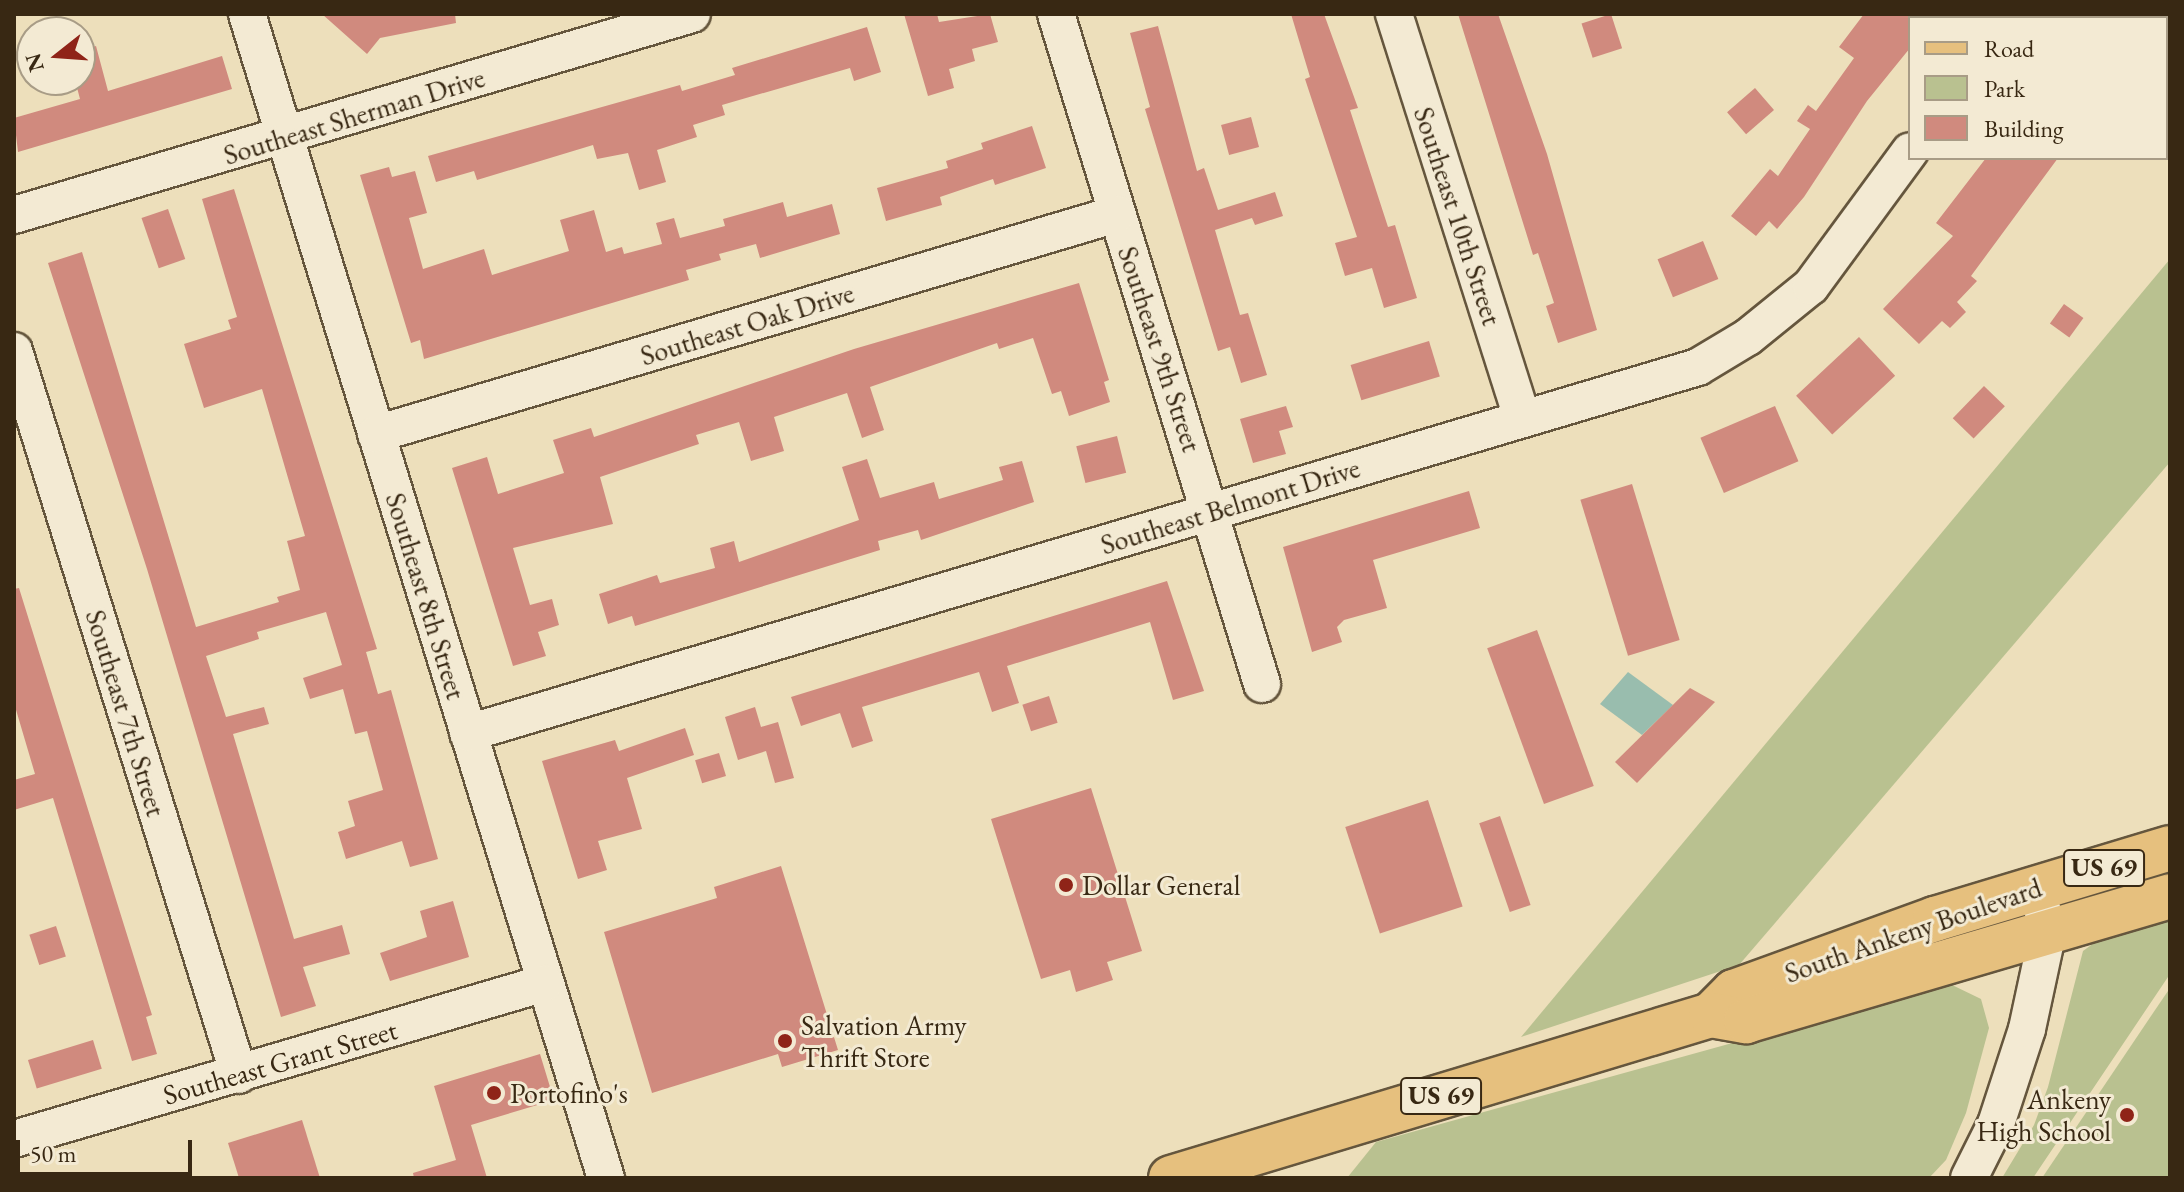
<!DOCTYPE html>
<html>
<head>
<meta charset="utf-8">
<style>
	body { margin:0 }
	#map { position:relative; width:2184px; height:1192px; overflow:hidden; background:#eddfbb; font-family:"EB Garamond",serif }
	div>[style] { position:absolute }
	.green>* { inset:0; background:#b9c190 }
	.water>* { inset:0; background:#99bdae }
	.building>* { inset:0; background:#d08a7e; transform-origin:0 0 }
	.roads { filter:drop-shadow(2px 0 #65563d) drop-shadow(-2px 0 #65563d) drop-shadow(0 2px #65563d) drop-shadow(0 -2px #65563d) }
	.minor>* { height:36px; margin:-18px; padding:0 18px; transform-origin:18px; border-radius:18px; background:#f3ead3 }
	.major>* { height:44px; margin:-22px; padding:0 22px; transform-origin:22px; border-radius:22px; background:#e6c07e }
	.dots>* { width:22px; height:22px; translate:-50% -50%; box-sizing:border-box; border:4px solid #f3ead3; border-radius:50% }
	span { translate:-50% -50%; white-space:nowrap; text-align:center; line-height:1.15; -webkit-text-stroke:6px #f3ead3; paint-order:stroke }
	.shield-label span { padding:2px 6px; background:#f3ead3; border:2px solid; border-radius:6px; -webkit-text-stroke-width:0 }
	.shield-label { font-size:26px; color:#382813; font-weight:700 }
	.street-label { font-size:28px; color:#382813 }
	.poi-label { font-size:28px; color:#382813 }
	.left { translate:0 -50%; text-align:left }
	.right { translate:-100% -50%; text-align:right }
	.frame { position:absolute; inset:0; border:16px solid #382813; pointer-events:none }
	.legend { position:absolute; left:1908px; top:16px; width:260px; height:144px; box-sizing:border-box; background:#f3ead3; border:2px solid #a89c86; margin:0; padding:10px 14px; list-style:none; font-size:24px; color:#382813 }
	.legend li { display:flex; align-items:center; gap:16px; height:40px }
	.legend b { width:40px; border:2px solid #a89c86 }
	.north { position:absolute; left:16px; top:16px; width:80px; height:80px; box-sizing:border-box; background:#f3ead3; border:2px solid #a89c86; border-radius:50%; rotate:253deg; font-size:22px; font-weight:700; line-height:32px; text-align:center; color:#382813 }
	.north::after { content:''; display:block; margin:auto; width:28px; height:36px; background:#8f2418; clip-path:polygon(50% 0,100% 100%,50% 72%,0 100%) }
	.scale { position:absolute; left:16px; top:1140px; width:176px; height:36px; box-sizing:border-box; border:4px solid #382813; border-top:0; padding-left:10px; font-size:24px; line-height:28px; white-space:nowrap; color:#382813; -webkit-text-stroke:6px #f3ead3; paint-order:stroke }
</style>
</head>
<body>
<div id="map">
	<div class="green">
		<i style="clip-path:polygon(2170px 259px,2170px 462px,1739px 965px,1521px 1037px)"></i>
		<i style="clip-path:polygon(2170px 919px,2170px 974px,2033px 1178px,2002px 1178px,2034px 1125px,2048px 1087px,2083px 951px,2094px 943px)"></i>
		<i style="clip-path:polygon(1948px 983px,1981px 999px,1989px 1028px,1966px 1113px,1946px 1160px,1929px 1178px,1347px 1178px,1376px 1142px)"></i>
		<i style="clip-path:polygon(2170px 988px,2170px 1178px,2042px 1178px,2151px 1016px)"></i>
	</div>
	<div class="water">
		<i style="clip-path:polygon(1628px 672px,1673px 705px,1642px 735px,1600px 704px)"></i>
	</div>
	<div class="building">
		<i style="clip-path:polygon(322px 14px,455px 14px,456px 23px,380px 38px,367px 54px)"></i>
		<i style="clip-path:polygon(904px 14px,937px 14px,939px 22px,990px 14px,998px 42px,972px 49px,975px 61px,949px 69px,954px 88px,928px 96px)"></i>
		<i style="clip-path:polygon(1291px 14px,1324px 14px,1358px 108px,1350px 110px,1388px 227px,1395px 225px,1417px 298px,1384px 308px,1372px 268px,1345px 276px,1335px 243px,1357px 237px,1305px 79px,1310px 77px)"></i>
		<i style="clip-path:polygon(1458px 14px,1498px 14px,1547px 154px,1597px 330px,1558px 343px,1546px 306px,1554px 303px,1538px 253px,1533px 255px)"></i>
		<i style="left:1611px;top:14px;width:36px;height:31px;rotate:72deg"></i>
		<i style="clip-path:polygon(1864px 14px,1910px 14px,1910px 48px,1867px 101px,1804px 197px,1777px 229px,1769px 221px,1756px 236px,1731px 216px,1770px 169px,1778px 176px,1810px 129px,1797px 121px,1808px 105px,1816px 111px,1854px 58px,1839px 47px)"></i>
		<i style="clip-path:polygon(1158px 26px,1197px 171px,1204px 168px,1218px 210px,1275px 192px,1283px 216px,1255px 225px,1252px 218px,1215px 230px,1240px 315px,1248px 313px,1267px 375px,1241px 383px,1230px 347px,1218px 351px,1145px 109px,1150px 107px,1130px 33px)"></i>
		<i style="clip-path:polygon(867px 27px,881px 72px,854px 81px,850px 68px,722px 105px,725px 115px,693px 125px,697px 137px,657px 150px,666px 182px,639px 190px,628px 153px,597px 159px,593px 145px,477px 180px,474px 171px,436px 182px,428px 156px,680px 85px,682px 91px,735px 75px,732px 68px)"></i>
		<i style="clip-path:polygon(96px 46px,108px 91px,222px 56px,232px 89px,18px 152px,14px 118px,80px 99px,75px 80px,80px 80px,80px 51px)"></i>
		<i style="left:1755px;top:88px;width:29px;height:37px;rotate:49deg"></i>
		<i style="left:1251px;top:117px;width:31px;height:31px;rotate:75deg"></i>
		<i style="clip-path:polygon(1032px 126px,1046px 168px,995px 185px,993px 179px,940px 197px,942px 205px,886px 221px,877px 188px,948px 168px,946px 161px,983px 149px,981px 143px)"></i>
		<i style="clip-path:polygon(1986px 158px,2058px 158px,1971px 276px,1977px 281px,1957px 302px,1966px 312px,1950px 328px,1942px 321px,1919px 344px,1883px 309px,1953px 236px,1936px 223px)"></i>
		<i style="clip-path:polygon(389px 167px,392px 177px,415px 171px,427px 213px,409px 218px,423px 269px,484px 249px,492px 275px,569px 251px,560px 220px,594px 210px,606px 252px,622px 247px,624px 254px,662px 244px,656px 223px,674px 218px,680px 238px,725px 226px,723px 219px,783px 202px,787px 217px,832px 204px,840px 234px,760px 258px,756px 244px,719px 254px,721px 260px,686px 270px,689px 280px,424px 359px,420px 340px,411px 343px,360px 175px)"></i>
		<i style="clip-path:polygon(234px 189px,377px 649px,366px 652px,378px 694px,391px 690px,438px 859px,410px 867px,402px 841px,346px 859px,338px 832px,355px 826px,348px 801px,383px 790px,367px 731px,355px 734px,343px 689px,310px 699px,303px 678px,342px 665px,326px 612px,257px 632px,259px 639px,206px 656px,226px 717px,264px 707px,269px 724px,233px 734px,294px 939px,342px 925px,350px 954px,303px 967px,316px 1006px,281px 1017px,147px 569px,48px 263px,82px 252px,196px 627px,279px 602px,277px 597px,300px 590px,287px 541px,305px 536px,262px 389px,204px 408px,184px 344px,231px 329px,228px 320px,237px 317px,202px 199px)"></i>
		<i style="left:168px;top:209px;width:53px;height:28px;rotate:71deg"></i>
		<i style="left:1703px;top:241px;width:41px;height:49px;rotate:68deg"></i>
		<i style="clip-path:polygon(1079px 283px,1109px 380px,1104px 382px,1110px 402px,1069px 416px,1061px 391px,1052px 394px,1033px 338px,999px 349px,997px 343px,870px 387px,884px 430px,862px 438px,847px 393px,774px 417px,784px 451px,751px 461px,739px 422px,696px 435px,699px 444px,600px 477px,613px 524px,513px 548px,530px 605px,552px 599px,559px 625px,538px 632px,546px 656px,513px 666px,452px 468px,487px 457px,498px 494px,564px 473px,553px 440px,591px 428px,594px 437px,854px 349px)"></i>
		<i style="left:2064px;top:304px;width:24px;height:24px;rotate:36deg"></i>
		<i style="left:1859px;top:337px;width:53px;height:86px;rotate:47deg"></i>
		<i style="left:1429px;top:341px;width:37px;height:82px;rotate:73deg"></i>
		<i style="left:1984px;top:386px;width:29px;height:45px;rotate:44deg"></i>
		<i style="clip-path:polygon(1286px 406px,1293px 427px,1279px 431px,1286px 454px,1253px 463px,1240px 419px)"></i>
		<i style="left:1775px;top:406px;width:60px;height:81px;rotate:67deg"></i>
		<i style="left:1117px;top:436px;width:38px;height:42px;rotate:76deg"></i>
		<i style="clip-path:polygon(867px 459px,880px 498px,934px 482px,939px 499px,1003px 480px,999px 467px,1022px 461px,1034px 502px,921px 540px,918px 530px,878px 541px,880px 550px,635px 626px,632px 616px,608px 624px,599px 594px,657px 575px,660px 583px,715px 568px,710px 548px,734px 541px,739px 562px,859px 520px,842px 467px)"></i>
		<i style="left:1632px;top:484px;width:163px;height:54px;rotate:73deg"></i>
		<i style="clip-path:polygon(1469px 491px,1480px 528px,1373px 560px,1387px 608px,1344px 620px,1337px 627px,1342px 642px,1312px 652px,1283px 547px)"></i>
		<i style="clip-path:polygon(1167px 581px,1204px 691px,1173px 700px,1150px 622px,1007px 666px,1019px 703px,992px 712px,979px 672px,862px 707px,873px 741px,852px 748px,840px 713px,801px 726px,791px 697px)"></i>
		<i style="clip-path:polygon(19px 588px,152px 1015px,146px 1017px,157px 1054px,132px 1061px,53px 798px,14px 810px,14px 780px,35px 774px,14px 703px,14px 589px)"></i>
		<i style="left:1537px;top:630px;width:166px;height:53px;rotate:70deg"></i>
		<i style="clip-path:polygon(1690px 688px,1715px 702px,1637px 783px,1615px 762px)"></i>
		<i style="left:1049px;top:696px;width:28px;height:28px;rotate:72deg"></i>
		<i style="clip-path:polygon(755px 707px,761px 727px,778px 722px,794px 778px,775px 783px,766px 751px,738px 760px,725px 717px)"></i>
		<i style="clip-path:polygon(685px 728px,694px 755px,627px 778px,642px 829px,598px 841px,607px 870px,578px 879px,542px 761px,615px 740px,619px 751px)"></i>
		<i style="left:719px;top:753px;width:24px;height:25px;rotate:73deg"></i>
		<i style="clip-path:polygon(1091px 788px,1142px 951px,1107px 962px,1113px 980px,1076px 992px,1070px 970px,1041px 979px,991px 819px)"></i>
		<i style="left:1428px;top:800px;width:112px;height:87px;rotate:72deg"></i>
		<i style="left:1500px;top:816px;width:94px;height:22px;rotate:71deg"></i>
		<i style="clip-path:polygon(781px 866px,838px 1050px,782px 1067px,778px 1054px,652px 1093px,604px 932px,717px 898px,714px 887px)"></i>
		<i style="clip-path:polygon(453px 901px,469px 957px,390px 981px,380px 953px,427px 937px,420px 911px)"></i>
		<i style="left:56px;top:926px;width:32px;height:28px;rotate:72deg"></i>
		<i style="left:93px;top:1040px;width:30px;height:68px;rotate:73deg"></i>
		<i style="clip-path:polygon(540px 1054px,554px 1100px,471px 1125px,487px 1178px,414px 1178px,413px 1173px,456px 1160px,434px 1086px)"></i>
		<i style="clip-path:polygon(302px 1120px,320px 1178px,239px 1178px,228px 1143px)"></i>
	</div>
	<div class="roads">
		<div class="minor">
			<i style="left:247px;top:14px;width:1218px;rotate:72.86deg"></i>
			<i style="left:1056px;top:14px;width:701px;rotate:72.91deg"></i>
			<i style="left:1394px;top:14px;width:424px;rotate:72.4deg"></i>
			<i style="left:2007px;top:18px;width:5px;rotate:-53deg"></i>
			<i style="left:14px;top:215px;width:707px;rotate:-16.51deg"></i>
			<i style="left:14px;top:351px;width:758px;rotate:72.74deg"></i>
			<i style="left:376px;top:434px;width:773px;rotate:-16.54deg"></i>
			<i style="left:468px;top:733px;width:1283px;rotate:-16.57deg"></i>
			<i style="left:1698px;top:367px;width:58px;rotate:-31deg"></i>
			<i style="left:1748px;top:337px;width:81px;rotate:-39deg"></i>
			<i style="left:1811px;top:286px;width:167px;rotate:-53.7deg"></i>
			<i style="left:14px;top:1139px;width:553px;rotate:-16.37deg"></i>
			<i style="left:1969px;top:1178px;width:60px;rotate:-63.4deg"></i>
			<i style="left:1996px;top:1124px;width:100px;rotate:-71.9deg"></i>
			<i style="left:2027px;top:1029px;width:100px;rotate:-77.9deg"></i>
			<i style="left:2048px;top:931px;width:23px;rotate:-105deg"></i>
		</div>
		<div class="major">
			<i style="left:1711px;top:1015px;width:33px;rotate:-45deg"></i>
			<i style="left:1734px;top:992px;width:214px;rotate:-20deg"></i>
			<i style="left:1935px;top:919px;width:245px;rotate:-16.8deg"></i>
			<i style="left:1171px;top:1178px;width:564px;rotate:-16.8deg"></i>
			<i style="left:1711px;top:1015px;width:36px;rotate:10deg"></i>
			<i style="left:1746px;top:1021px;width:442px;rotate:-16.4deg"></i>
		</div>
	</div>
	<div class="dots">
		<i style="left:1066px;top:885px;background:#8f2418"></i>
		<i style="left:785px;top:1041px;background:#8f2418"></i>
		<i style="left:494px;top:1093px;background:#8f2418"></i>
		<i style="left:2127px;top:1115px;background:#8f2418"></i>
	</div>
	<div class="shield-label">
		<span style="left:2104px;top:868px">US 69</span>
		<span style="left:1441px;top:1096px">US 69</span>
	</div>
	<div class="street-label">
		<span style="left:354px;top:116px;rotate:-17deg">Southeast Sherman Drive</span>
		<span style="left:1458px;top:216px;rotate:72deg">Southeast 10th Street</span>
		<span style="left:747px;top:324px;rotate:-17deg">Southeast Oak Drive</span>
		<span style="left:1160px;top:349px;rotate:72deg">Southeast 9th Street</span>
		<span style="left:1230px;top:506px;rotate:-17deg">Southeast Belmont Drive</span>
		<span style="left:426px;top:596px;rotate:73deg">Southeast 8th Street</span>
		<span style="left:126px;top:713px;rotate:73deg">Southeast 7th Street</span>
		<span style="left:1913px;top:930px;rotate:-19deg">South Ankeny Boulevard</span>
		<span style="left:280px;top:1062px;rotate:-16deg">Southeast Grant Street</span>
	</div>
	<div class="poi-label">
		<span class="left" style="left:1082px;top:885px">Dollar General</span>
		<span class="left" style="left:801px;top:1041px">Salvation Army<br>Thrift Store</span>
		<span class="left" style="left:510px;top:1093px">Portofino's</span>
		<span class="right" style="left:2111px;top:1115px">Ankeny<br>High School</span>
	</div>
	<div class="frame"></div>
	<ul class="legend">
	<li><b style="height:10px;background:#e6c07e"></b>Road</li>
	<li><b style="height:22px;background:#b9c190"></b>Park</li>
	<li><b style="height:22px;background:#d08a7e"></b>Building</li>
	</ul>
	<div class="north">N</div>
	<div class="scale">50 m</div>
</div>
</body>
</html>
